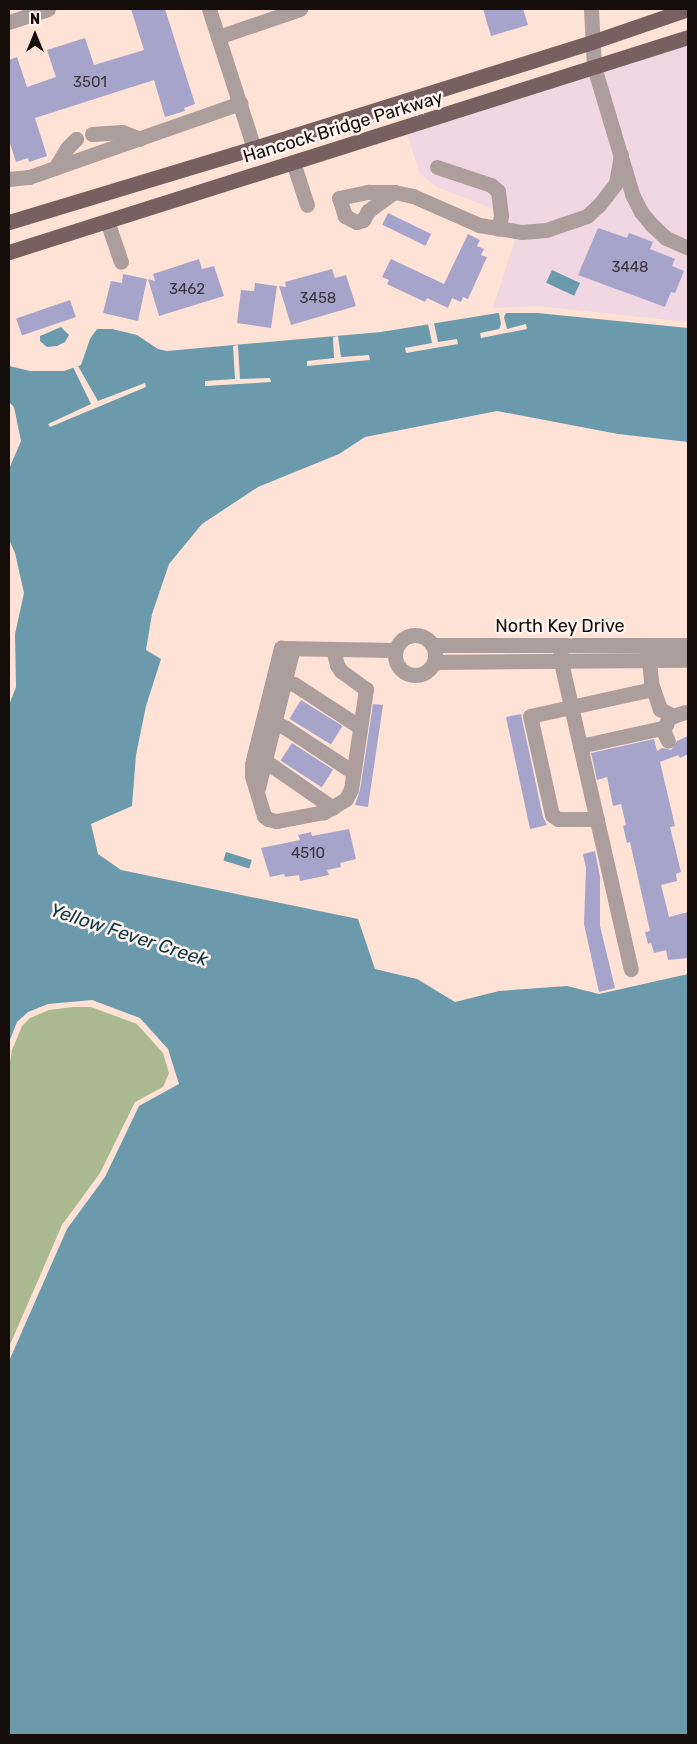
<!DOCTYPE html>
<html>
<head>
<meta charset="utf-8">
<style>
	body { margin:0 }
	#map { position:relative; width:697px; height:1744px; overflow:hidden; background:#fee2d5; font-family:Rubik,sans-serif }
	div>[style] { position:absolute }
	.commercial>* { inset:0; background:#f0d7e2 }
	.forest>* { inset:0; background:#abb990 }
	.water>* { inset:0; background:#6a9aac; transform-origin:0 0 }
	.pier>* { inset:0; background:#fee2d5 }
	.building>* { inset:0; background:#a7a4cc; transform-origin:0 0 }
	.minor>* { height:15px; margin:-7.5px; padding:0 7.5px; transform-origin:7.5px; border-radius:7.5px; background:#ab9e9d }
	.minor>.ring { margin:-7.5px; padding:0; box-sizing:content-box; background:none; border:15px solid #ab9e9d; border-radius:50% }
	.major>* { height:15px; margin:-7.5px; padding:0 7.5px; transform-origin:7.5px; border-radius:7.5px; background:#77605f }
	span { translate:-50% -50%; white-space:nowrap; text-align:center; line-height:1.15; -webkit-text-stroke:5px #fff4ee; paint-order:stroke }
	.number-label { font-size:15px; color:#3a333a }
	.number-label span { -webkit-text-stroke-width:0 }
	.street-label { font-size:18px; color:#150d09 }
	.water-label { font-size:19px; color:#0b3846; font-style:italic }
	.frame { position:absolute; inset:0; border:10px solid #150d09; pointer-events:none }
	.north { position:absolute; left:10px; top:10px; width:50px; height:50px; -webkit-text-stroke:4px #fff4ee; paint-order:stroke; rotate:0deg; font-size:14px; font-weight:700; line-height:20px; text-align:center; color:#150d09 }
	.north::after { content:''; display:block; margin:auto; width:18px; height:22px; background:#150d09; clip-path:polygon(50% 0,100% 100%,50% 72%,0 100%) }
</style>
</head>
<body>
<div id="map">
	<div class="commercial">
		<i style="clip-path:polygon(688px 45px,688px 322px,538px 306px,493px 308px,515px 240px,501px 212px,437px 187px,420px 174px,407px 134px)"></i>
	</div>
	<div class="forest">
		<i style="clip-path:polygon(73px 1007px,91px 1007px,137px 1024px,163px 1053px,169px 1073px,163px 1087px,135px 1102px,100px 1173px,62px 1225px,9px 1347px,9px 1068px,12px 1050px,22px 1026px,30px 1018px,49px 1010px)"></i>
	</div>
	<div class="water">
		<i style="left:552px;top:270px;width:31px;height:14px;rotate:25deg"></i>
		<i style="clip-path:polygon(498px 313px,537px 313px,688px 328px,688px 442px,618px 434px,497px 411px,365px 437px,339px 454px,258px 487px,202px 524px,169px 564px,152px 614px,146px 650px,161px 659px,146px 706px,136px 755px,132px 806px,91px 824px,98px 854px,121px 870px,358px 919px,375px 969px,417px 979px,455px 1002px,499px 991px,567px 986px,599px 994px,688px 974px,688px 1735px,9px 1735px,9px 1361px,67px 1229px,105px 1177px,139px 1106px,179px 1084px,168px 1049px,140px 1018px,92px 1000px,48px 1004px,28px 1012px,17px 1022px,9px 1042px,9px 705px,16px 687px,15px 634px,24px 593px,15px 553px,9px 540px,9px 469px,21px 441px,14px 407px,9px 402px,9px 366px,30px 371px,64px 371px,81px 365px,90px 339px,97px 329px,112px 329px,137px 335px,158px 349px,167px 351px,381px 332px)"></i>
		<i style="clip-path:polygon(61px 327px,69px 335px,65px 342px,57px 346px,47px 347px,40px 341px,40px 336px)"></i>
		<i style="left:226px;top:852px;width:27px;height:9px;rotate:17deg"></i>
	</div>
	<div class="pier">
		<i style="clip-path:polygon(499px 313px,506px 313px,504px 317px,507px 329px,526px 324px,527px 329px,481px 338px,480px 333px,499px 329px,501px 324px)"></i>
		<i style="clip-path:polygon(434px 323px,438px 342px,457px 339px,458px 344px,406px 353px,405px 348px,432px 343px,428px 324px)"></i>
		<i style="clip-path:polygon(338px 336px,341px 357px,369px 355px,370px 360px,307px 366px,307px 361px,334px 358px,333px 337px)"></i>
		<i style="clip-path:polygon(238px 345px,240px 379px,270px 378px,271px 382px,205px 386px,205px 381px,235px 379px,233px 346px)"></i>
		<i style="clip-path:polygon(78px 366px,98px 401px,145px 383px,146px 387px,50px 427px,48px 424px,91px 404px,73px 367px)"></i>
	</div>
	<div class="building">
		<i style="clip-path:polygon(131px 9px,165px 9px,195px 104px,184px 108px,185px 111px,165px 117px,154px 80px,35px 118px,47px 156px,29px 162px,28px 158px,16px 162px,9px 140px,9px 60px,17px 57px,27px 87px,56px 77px,47px 50px,85px 38px,94px 65px,144px 50px)"></i>
		<i style="clip-path:polygon(483px 9px,523px 9px,528px 25px,491px 36px)"></i>
		<i style="left:388px;top:213px;width:48px;height:13px;rotate:26deg"></i>
		<i style="clip-path:polygon(598px 228px,627px 238px,629px 233px,653px 242px,650px 249px,675px 259px,672px 266px,684px 271px,675px 293px,671px 292px,665px 307px,578px 275px)"></i>
		<i style="clip-path:polygon(468px 234px,480px 240px,477px 246px,484px 249px,481px 255px,487px 257px,468px 299px,463px 297px,461px 302px,452px 298px,448px 308px,427px 298px,425px 302px,387px 284px,389px 280px,382px 277px,391px 259px,444px 284px)"></i>
		<i style="clip-path:polygon(199px 259px,202px 269px,214px 266px,224px 296px,159px 316px,148px 279px,155px 281px,153px 274px)"></i>
		<i style="clip-path:polygon(332px 269px,335px 278px,346px 275px,356px 306px,291px 325px,279px 286px,286px 287px,285px 282px)"></i>
		<i style="clip-path:polygon(123px 274px,147px 279px,138px 321px,103px 313px,111px 281px,122px 283px)"></i>
		<i style="clip-path:polygon(255px 283px,277px 286px,271px 328px,237px 323px,241px 290px,254px 291px)"></i>
		<i style="left:70px;top:300px;width:18px;height:57px;rotate:71deg"></i>
		<i style="left:301px;top:700px;width:49px;height:22px;rotate:32deg"></i>
		<i style="clip-path:polygon(373px 704px,383px 705px,368px 807px,355px 805px,360px 790px)"></i>
		<i style="clip-path:polygon(521px 714px,543px 817px,547px 825px,530px 829px,506px 717px)"></i>
		<i style="clip-path:polygon(688px 736px,688px 754px,680px 758px,678px 755px,660px 762px,675px 826px,670px 827px,681px 872px,676px 874px,677px 881px,661px 885px,669px 917px,688px 912px,688px 958px,668px 960px,666px 950px,654px 953px,651px 943px,648px 944px,645px 932px,650px 931px,630px 842px,627px 843px,623px 826px,626px 825px,621px 804px,613px 806px,607px 777px,597px 780px,591px 753px,654px 739px,657px 751px,662px 748px,671px 750px,677px 741px)"></i>
		<i style="left:292px;top:743px;width:49px;height:21px;rotate:33deg"></i>
		<i style="clip-path:polygon(349px 829px,356px 859px,340px 863px,341px 867px,327px 870px,329px 875px,300px 881px,299px 875px,285px 877px,284px 874px,270px 877px,261px 848px,300px 840px,298px 835px,311px 832px,312px 836px)"></i>
		<i style="clip-path:polygon(595px 851px,600px 877px,600px 926px,615px 988px,599px 992px,584px 924px,586px 868px,583px 854px)"></i>
	</div>
	<div class="minor">
		<i style="left:209px;top:9px;width:146px;rotate:72.1deg"></i>
		<i style="left:591px;top:9px;width:58px;rotate:87deg"></i>
		<i style="left:594px;top:67px;width:133px;rotate:73.3deg"></i>
		<i style="left:632px;top:194px;width:20px;rotate:63deg"></i>
		<i style="left:641px;top:212px;width:17px;rotate:50deg"></i>
		<i style="left:652px;top:225px;width:19px;rotate:43deg"></i>
		<i style="left:666px;top:238px;width:24px;rotate:24deg"></i>
		<i style="left:9px;top:22px;width:41px;rotate:-18.4deg"></i>
		<i style="left:218px;top:37px;width:87px;rotate:-18.9deg"></i>
		<i style="left:92px;top:134px;width:30px;rotate:-4deg"></i>
		<i style="left:122px;top:132px;width:19px;rotate:21deg"></i>
		<i style="left:293px;top:162px;width:45px;rotate:72deg"></i>
		<i style="left:437px;top:167px;width:57px;rotate:18.4deg"></i>
		<i style="left:491px;top:185px;width:9px;rotate:41deg"></i>
		<i style="left:498px;top:191px;width:25px;rotate:83deg"></i>
		<i style="left:501px;top:216px;width:13px;rotate:103deg"></i>
		<i style="left:55px;top:168px;width:23px;rotate:-59deg"></i>
		<i style="left:67px;top:148px;width:13px;rotate:-45deg"></i>
		<i style="left:9px;top:179px;width:20px;rotate:-6deg"></i>
		<i style="left:29px;top:177px;width:224px;rotate:-19.3deg"></i>
		<i style="left:394px;top:192px;width:32px;rotate:144deg"></i>
		<i style="left:368px;top:211px;width:10px;rotate:119deg"></i>
		<i style="left:363px;top:220px;width:7px;rotate:164deg"></i>
		<i style="left:356px;top:222px;width:13px;rotate:-151deg"></i>
		<i style="left:345px;top:216px;width:19px;rotate:-108deg"></i>
		<i style="left:339px;top:198px;width:30px;rotate:-12deg"></i>
		<i style="left:368px;top:192px;width:26px"></i>
		<i style="left:394px;top:192px;width:19px;rotate:12deg"></i>
		<i style="left:413px;top:196px;width:72px;rotate:23.7deg"></i>
		<i style="left:479px;top:225px;width:44px;rotate:9.2deg"></i>
		<i style="left:522px;top:232px;width:24px;rotate:-5deg"></i>
		<i style="left:546px;top:230px;width:43px;rotate:-18.9deg"></i>
		<i style="left:587px;top:216px;width:16px;rotate:-43deg"></i>
		<i style="left:599px;top:205px;width:28px;rotate:-52deg"></i>
		<i style="left:616px;top:183px;width:29px;rotate:-80deg"></i>
		<i style="left:107px;top:221px;width:43px;rotate:71.1deg"></i>
		<i class="ring" style="left:395px;top:635px;width:25px;height:25px"></i>
		<i style="left:432px;top:645px;width:256px"></i>
		<i style="left:560px;top:646px;width:16px;rotate:86deg"></i>
		<i style="left:561px;top:662px;width:315px;rotate:77.2deg"></i>
		<i style="left:333px;top:649px;width:16px;rotate:76deg"></i>
		<i style="left:337px;top:665px;width:7px;rotate:56deg"></i>
		<i style="left:341px;top:671px;width:31px;rotate:36deg"></i>
		<i style="left:366px;top:689px;width:101px;rotate:98.5deg"></i>
		<i style="left:351px;top:789px;width:11px;rotate:117deg"></i>
		<i style="left:346px;top:799px;width:26px;rotate:149deg"></i>
		<i style="left:324px;top:812px;width:49px;rotate:169.4deg"></i>
		<i style="left:276px;top:821px;width:8px;rotate:-166deg"></i>
		<i style="left:268px;top:819px;width:5px;rotate:-143deg"></i>
		<i style="left:264px;top:816px;width:42px;rotate:-106.7deg"></i>
		<i style="left:252px;top:776px;width:12px;rotate:-90deg"></i>
		<i style="left:252px;top:764px;width:120px;rotate:-76deg"></i>
		<i style="left:281px;top:648px;width:114px;rotate:1deg"></i>
		<i style="left:648px;top:652px;width:31px;rotate:84deg"></i>
		<i style="left:651px;top:683px;width:28px;rotate:71deg"></i>
		<i style="left:660px;top:709px;width:15px;rotate:28deg"></i>
		<i style="left:673px;top:716px;width:13px;rotate:-18deg"></i>
		<i style="left:434px;top:662px;width:254px;rotate:-0.5deg"></i>
		<i style="left:275px;top:679px;width:20px;rotate:15deg"></i>
		<i style="left:294px;top:684px;width:79px;rotate:33.1deg"></i>
		<i style="left:265px;top:718px;width:23px;rotate:25deg"></i>
		<i style="left:286px;top:728px;width:80px;rotate:33.3deg"></i>
		<i style="left:662px;top:728px;width:14px;rotate:65deg"></i>
		<i style="left:580px;top:746px;width:84px;rotate:-12.4deg"></i>
		<i style="left:662px;top:728px;width:5px;rotate:-37deg"></i>
		<i style="left:666px;top:725px;width:10px;rotate:-73deg"></i>
		<i style="left:258px;top:756px;width:91px;rotate:34.7deg"></i>
		<i style="left:258px;top:788px;width:144px;rotate:-76deg"></i>
		<i style="left:597px;top:819px;width:39px;rotate:180deg"></i>
		<i style="left:558px;top:819px;width:7px;rotate:-146deg"></i>
		<i style="left:552px;top:815px;width:101px;rotate:-102.5deg"></i>
		<i style="left:530px;top:716px;width:126px;rotate:-12.4deg"></i>
	</div>
	<div class="major">
		<i style="left:9px;top:222px;width:256px;rotate:-16.8deg"></i>
		<i style="left:254px;top:148px;width:354px;rotate:-17.4deg"></i>
		<i style="left:592px;top:42px;width:102px;rotate:-19deg"></i>
		<i style="left:9px;top:252px;width:712px;rotate:-17.57deg"></i>
	</div>
	<div class="number-label">
		<span style="left:90px;top:83px">3501</span>
		<span style="left:630px;top:268px">3448</span>
		<span style="left:187px;top:290px">3462</span>
		<span style="left:318px;top:299px">3458</span>
		<span style="left:308px;top:854px">4510</span>
	</div>
	<div class="street-label">
		<span style="left:343px;top:127px;rotate:-17deg">Hancock Bridge Parkway</span>
		<span style="left:560px;top:626px">North Key Drive</span>
	</div>
	<div class="water-label">
		<span style="left:129px;top:935px;rotate:18deg">Yellow Fever Creek</span>
	</div>
	<div class="frame"></div>
	<div class="north">N</div>
</div>
</body>
</html>
